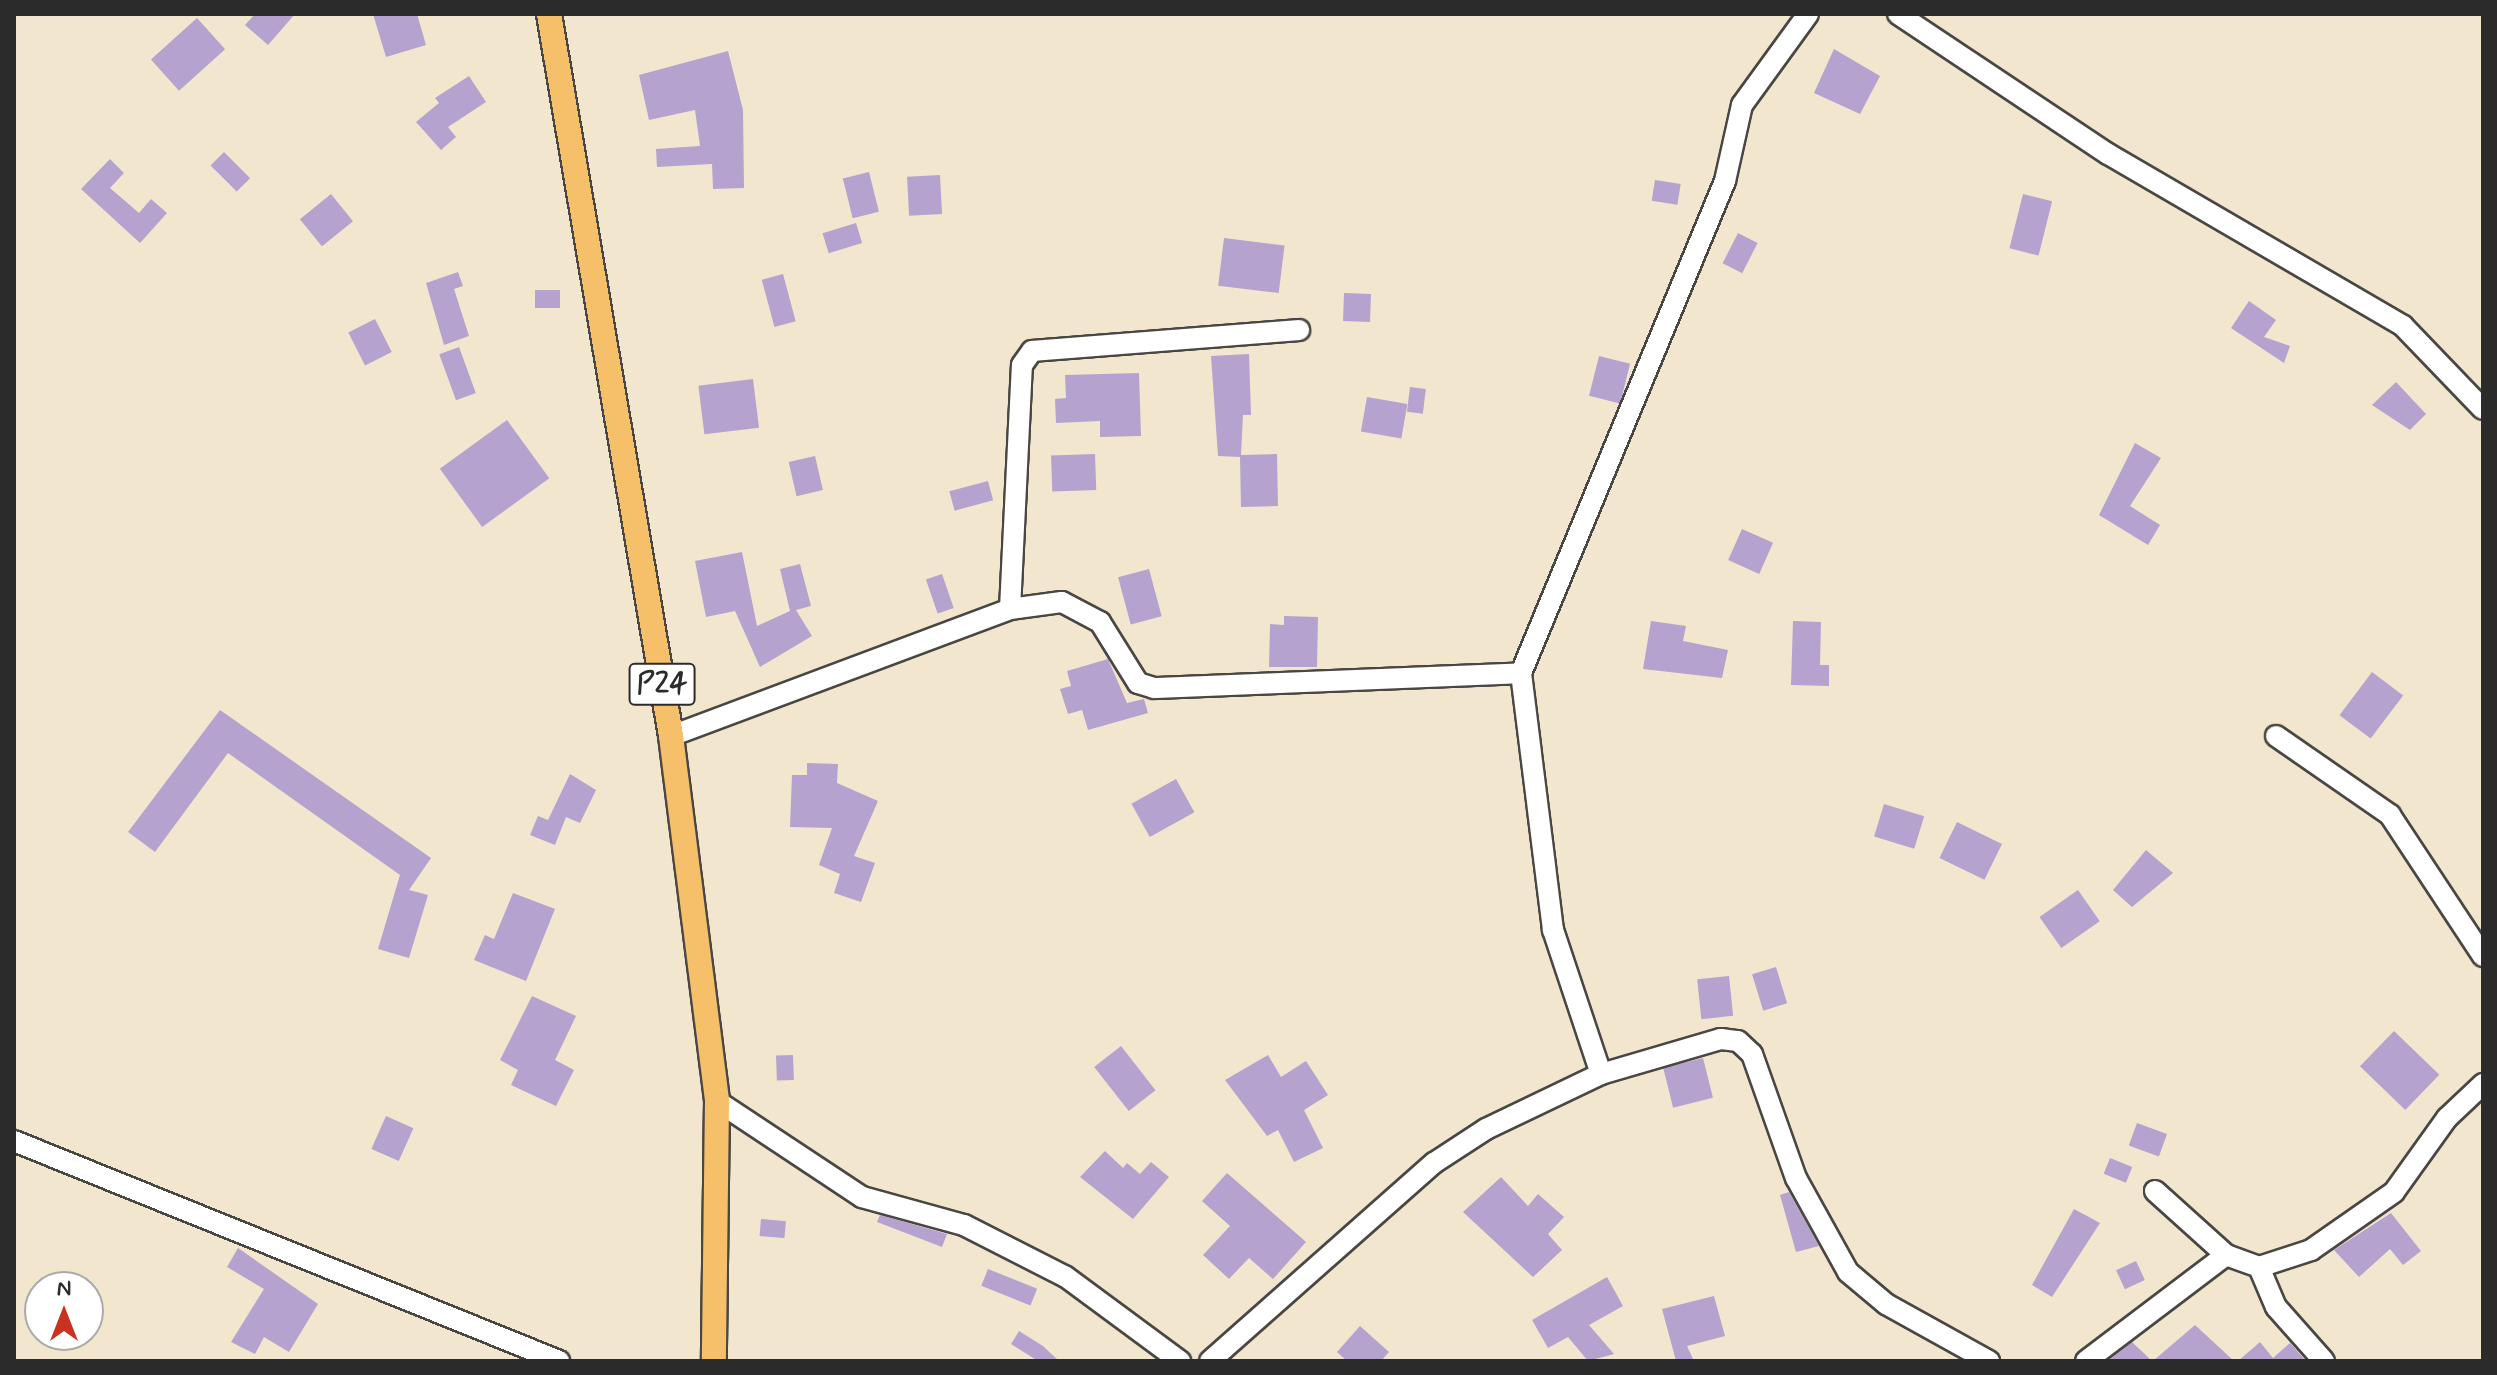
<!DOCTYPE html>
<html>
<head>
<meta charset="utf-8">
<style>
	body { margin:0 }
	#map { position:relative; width:2497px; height:1375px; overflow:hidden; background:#f3e6ce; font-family:Mynerve,sans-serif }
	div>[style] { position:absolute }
	.building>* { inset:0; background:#b5a2ce; transform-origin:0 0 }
	.roads { filter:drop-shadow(2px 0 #494743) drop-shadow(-2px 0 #494743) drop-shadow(0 2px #494743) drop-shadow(0 -2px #494743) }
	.minor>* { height:20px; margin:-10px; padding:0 10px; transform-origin:10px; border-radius:10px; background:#fff }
	.major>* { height:24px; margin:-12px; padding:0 12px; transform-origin:12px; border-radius:12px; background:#f6c06b }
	span { translate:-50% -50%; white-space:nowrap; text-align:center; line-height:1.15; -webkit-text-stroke:7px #fff; paint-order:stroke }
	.shield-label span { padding:2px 6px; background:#fff; border:2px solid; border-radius:6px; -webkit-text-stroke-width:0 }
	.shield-label { font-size:30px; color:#2b2b2b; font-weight:700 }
	.frame { position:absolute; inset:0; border:16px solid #2b2b2b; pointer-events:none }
	.north { position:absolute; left:24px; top:1271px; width:80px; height:80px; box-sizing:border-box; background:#fff; border:2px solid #aaa; border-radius:50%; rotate:0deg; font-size:22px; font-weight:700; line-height:32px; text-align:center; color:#2b2b2b }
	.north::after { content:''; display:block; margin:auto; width:28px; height:36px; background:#c8321e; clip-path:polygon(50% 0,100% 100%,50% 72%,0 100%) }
</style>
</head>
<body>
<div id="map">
	<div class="building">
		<i style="clip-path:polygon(255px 14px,295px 14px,268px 45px,245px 25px)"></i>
		<i style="clip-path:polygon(373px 14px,417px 14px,426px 45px,386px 57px)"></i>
		<i style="left:197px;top:18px;width:42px;height:62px;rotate:48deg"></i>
		<i style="clip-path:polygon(1834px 49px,1880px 76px,1860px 114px,1814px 93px)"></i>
		<i style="clip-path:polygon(728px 51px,743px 110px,744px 188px,713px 189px,712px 164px,657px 167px,656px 149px,700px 146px,695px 110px,649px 120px,639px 75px)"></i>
		<i style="clip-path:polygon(469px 76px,486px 102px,448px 127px,456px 137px,441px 150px,416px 122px,439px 103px,435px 98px)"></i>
		<i style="left:224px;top:152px;width:37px;height:19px;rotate:45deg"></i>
		<i style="clip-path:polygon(110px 159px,124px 173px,110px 188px,139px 213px,151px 199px,167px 213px,140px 243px,81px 189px)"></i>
		<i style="left:869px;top:172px;width:41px;height:27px;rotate:76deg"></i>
		<i style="left:940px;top:175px;width:39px;height:33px;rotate:87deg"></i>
		<i style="left:1655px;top:180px;width:26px;height:21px;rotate:9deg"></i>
		<i style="left:331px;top:194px;width:35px;height:40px;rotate:51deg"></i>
		<i style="left:2023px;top:194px;width:30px;height:56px;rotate:14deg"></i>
		<i style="left:856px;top:223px;width:21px;height:35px;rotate:73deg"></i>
		<i style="left:1738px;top:233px;width:22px;height:34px;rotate:27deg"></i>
		<i style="left:1224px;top:238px;width:61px;height:48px;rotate:7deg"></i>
		<i style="clip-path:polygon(458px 272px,463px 286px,454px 289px,469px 336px,444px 345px,426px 283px)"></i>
		<i style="left:783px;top:274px;width:49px;height:22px;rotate:75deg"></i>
		<i style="left:560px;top:290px;width:18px;height:25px;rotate:90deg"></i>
		<i style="left:1344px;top:293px;width:27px;height:28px;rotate:2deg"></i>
		<i style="clip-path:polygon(2249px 301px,2276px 320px,2264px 337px,2290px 346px,2284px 363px,2231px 328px)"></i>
		<i style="left:375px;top:319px;width:37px;height:30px;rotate:63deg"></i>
		<i style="left:459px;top:347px;width:49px;height:21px;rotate:70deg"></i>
		<i style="clip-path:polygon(1249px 354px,1251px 415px,1243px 415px,1241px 455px,1277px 454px,1278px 506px,1241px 507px,1240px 457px,1218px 456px,1211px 356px)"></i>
		<i style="left:1599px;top:356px;width:32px;height:41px;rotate:14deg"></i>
		<i style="clip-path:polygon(1139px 373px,1141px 436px,1100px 437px,1100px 421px,1056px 423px,1055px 399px,1066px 398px,1065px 375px)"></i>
		<i style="left:753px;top:379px;width:49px;height:55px;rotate:83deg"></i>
		<i style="clip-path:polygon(2396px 382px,2426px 414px,2410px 430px,2372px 405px)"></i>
		<i style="left:1410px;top:387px;width:16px;height:25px;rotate:7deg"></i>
		<i style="left:1367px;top:397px;width:41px;height:35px;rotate:10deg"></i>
		<i style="left:507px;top:420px;width:72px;height:83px;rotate:54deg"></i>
		<i style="clip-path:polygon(2135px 443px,2161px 458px,2130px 506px,2160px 525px,2148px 545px,2099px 515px)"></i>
		<i style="left:1095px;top:454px;width:36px;height:44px;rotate:88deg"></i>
		<i style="left:815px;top:456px;width:35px;height:27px;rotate:77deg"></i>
		<i style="left:988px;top:481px;width:20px;height:40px;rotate:75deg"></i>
		<i style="left:1742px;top:529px;width:34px;height:34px;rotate:24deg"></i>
		<i style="clip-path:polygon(742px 552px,757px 626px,790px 611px,780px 569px,800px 564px,811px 606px,796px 610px,812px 636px,760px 667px,735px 611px,706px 617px,695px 561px)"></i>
		<i style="left:1149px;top:569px;width:49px;height:32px;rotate:75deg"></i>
		<i style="left:942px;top:574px;width:36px;height:17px;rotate:71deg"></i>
		<i style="clip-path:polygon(1284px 616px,1318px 617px,1317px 667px,1269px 667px,1270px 624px,1284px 625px)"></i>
		<i style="clip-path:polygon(1651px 621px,1686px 626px,1683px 641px,1728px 650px,1722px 678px,1643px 669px)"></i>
		<i style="clip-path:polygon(1793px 621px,1821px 622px,1820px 665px,1829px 665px,1829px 686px,1791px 685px)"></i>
		<i style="clip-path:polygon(1108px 659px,1127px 703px,1144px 699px,1148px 713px,1088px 730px,1082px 710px,1068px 714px,1060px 689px,1071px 686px,1067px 671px)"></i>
		<i style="left:2372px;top:672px;width:39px;height:54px;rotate:37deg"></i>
		<i style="clip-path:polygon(220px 710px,431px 858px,409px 890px,428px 895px,409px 958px,378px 949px,400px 875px,228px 753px,155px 852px,128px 832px)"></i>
		<i style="clip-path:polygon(807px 763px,838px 764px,837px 783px,878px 801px,854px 856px,875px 863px,861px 902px,834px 893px,840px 874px,819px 865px,832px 828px,790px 827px,792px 775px,807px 775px)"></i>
		<i style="clip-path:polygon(570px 774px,596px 790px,580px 823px,566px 817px,555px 845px,530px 835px,538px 816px,548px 820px)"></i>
		<i style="left:1176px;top:779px;width:38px;height:51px;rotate:61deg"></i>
		<i style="left:1884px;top:804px;width:42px;height:34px;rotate:17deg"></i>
		<i style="left:1957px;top:822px;width:50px;height:40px;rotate:26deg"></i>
		<i style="clip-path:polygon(2146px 850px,2173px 873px,2132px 907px,2113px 890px)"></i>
		<i style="left:2078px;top:890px;width:38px;height:47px;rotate:55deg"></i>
		<i style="clip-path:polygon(513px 893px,555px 909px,526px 981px,474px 960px,485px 935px,494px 939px)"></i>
		<i style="left:1776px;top:967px;width:38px;height:25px;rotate:73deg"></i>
		<i style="left:1729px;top:976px;width:40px;height:32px;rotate:84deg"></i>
		<i style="clip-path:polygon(532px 996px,576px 1016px,555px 1060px,574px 1070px,556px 1106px,511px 1085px,518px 1070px,500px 1060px)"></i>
		<i style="left:2394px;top:1031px;width:63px;height:49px;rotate:44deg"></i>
		<i style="left:1121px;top:1046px;width:56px;height:34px;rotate:52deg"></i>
		<i style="left:793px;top:1055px;width:25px;height:17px;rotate:88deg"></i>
		<i style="clip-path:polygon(1268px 1055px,1281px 1077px,1306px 1061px,1328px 1095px,1304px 1110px,1323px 1148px,1294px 1162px,1278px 1130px,1267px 1136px,1225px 1080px)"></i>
		<i style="left:1703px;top:1058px;width:41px;height:41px;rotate:76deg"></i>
		<i style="left:386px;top:1116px;width:30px;height:36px;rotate:24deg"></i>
		<i style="left:2137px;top:1123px;width:32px;height:24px;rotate:20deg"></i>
		<i style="clip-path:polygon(1105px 1151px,1123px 1168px,1127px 1163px,1140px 1174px,1151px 1162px,1169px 1177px,1133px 1219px,1080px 1177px)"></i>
		<i style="left:2110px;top:1158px;width:24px;height:17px;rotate:22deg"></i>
		<i style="clip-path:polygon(1227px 1173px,1306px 1242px,1273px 1279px,1249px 1258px,1229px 1279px,1203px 1255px,1230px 1226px,1202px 1201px)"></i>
		<i style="clip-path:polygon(1501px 1177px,1528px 1206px,1538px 1194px,1564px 1217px,1548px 1234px,1562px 1250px,1533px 1277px,1463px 1212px)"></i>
		<i style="clip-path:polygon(1789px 1192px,1819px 1246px,1796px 1252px,1780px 1195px)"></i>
		<i style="clip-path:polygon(2074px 1209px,2100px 1223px,2052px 1297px,2032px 1285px)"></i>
		<i style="clip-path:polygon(2391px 1213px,2421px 1251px,2403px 1265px,2390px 1249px,2359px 1277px,2334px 1250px)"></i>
		<i style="clip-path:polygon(880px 1215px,947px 1234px,942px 1247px,877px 1222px)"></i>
		<i style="left:761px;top:1219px;width:25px;height:17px;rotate:5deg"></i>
		<i style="clip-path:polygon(238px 1248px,318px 1304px,289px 1352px,264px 1337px,255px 1354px,231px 1342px,264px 1289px,227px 1267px)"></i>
		<i style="left:2136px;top:1261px;width:21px;height:22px;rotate:65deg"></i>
		<i style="left:988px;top:1269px;width:53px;height:18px;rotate:22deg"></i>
		<i style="clip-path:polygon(1607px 1277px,1623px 1306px,1589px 1325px,1614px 1354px,1588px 1361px,1568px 1337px,1548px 1348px,1532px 1320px)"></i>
		<i style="clip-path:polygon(1714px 1296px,1725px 1336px,1687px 1346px,1694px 1361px,1676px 1361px,1662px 1309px)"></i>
		<i style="clip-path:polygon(2195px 1325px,2234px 1361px,2153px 1361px)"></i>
		<i style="clip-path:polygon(1360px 1326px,1389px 1352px,1381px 1361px,1347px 1361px,1337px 1352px)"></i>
		<i style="clip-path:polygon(1019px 1331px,1043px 1346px,1059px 1361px,1038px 1361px,1011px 1344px)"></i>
		<i style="clip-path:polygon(2132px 1342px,2152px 1361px,2109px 1360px)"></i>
		<i style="clip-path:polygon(2260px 1342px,2273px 1358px,2290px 1343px,2306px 1361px,2238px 1361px)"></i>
	</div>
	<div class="roads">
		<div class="minor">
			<i style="left:1898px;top:14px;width:252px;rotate:33.7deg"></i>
			<i style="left:2108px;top:154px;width:341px;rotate:30.2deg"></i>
			<i style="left:2403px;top:326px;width:115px;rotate:46.1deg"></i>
			<i style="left:1010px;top:609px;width:244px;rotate:-87.2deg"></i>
			<i style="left:1022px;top:365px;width:17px;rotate:-54deg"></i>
			<i style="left:1032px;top:351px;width:268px;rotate:-4.5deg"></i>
			<i style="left:671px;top:736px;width:362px;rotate:-20.5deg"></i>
			<i style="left:1010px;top:609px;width:52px;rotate:-7.7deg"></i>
			<i style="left:1062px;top:602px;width:43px;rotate:27.8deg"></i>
			<i style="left:1100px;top:622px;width:72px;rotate:58.1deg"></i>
			<i style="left:1138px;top:683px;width:17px;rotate:17deg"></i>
			<i style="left:1154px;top:688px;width:367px;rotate:-2.3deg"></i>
			<i style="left:2276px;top:736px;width:139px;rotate:34.7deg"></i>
			<i style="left:2390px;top:815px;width:169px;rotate:56.6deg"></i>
			<i style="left:1601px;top:1074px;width:152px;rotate:-108.4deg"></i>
			<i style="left:1553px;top:930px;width:259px;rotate:-97.1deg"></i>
			<i style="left:1521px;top:673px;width:533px;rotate:-67.48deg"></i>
			<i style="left:1725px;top:181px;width:78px;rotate:-77.4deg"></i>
			<i style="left:1742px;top:105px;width:112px;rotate:-54deg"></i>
			<i style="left:717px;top:1101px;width:174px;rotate:33.5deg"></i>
			<i style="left:862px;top:1197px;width:106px;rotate:15.4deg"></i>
			<i style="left:964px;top:1225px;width:114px;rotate:27deg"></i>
			<i style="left:1066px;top:1277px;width:142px;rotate:36.4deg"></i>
			<i style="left:14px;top:1141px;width:588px;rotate:21.98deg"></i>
			<i style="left:2155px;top:1191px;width:96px;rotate:42deg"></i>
			<i style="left:2259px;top:1267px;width:43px;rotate:67deg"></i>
			<i style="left:2276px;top:1307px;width:72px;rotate:48.4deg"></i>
			<i style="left:1210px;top:1361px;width:299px;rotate:-41.5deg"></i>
			<i style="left:1434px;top:1163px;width:62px;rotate:-33.2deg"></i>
			<i style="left:1486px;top:1129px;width:127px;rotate:-25.6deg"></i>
			<i style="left:1601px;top:1074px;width:125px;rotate:-16.3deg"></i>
			<i style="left:1721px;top:1039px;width:17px;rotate:7deg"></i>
			<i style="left:1738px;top:1041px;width:19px;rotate:43deg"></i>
			<i style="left:1752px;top:1054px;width:132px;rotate:70.5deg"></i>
			<i style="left:1796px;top:1178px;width:107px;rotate:61deg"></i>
			<i style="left:1848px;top:1272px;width:50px;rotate:40.1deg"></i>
			<i style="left:1886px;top:1304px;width:118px;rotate:29deg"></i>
			<i style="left:2086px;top:1361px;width:176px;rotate:-37.1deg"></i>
			<i style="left:2226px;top:1255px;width:35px;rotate:20deg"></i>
			<i style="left:2259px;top:1267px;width:55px;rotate:-18.1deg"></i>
			<i style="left:2311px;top:1250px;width:101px;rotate:-34.9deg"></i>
			<i style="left:2394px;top:1192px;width:91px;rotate:-54.4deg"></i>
			<i style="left:2447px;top:1118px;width:50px;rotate:-43.4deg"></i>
		</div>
		<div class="major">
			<i style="left:549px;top:14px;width:732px;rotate:80.41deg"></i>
			<i style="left:671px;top:736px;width:368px;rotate:82.8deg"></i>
			<i style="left:717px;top:1101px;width:260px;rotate:90.7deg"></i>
		</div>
	</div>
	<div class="shield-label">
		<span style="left:662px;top:684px">P24</span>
	</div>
	<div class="frame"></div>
	<div class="north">N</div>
</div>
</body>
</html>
